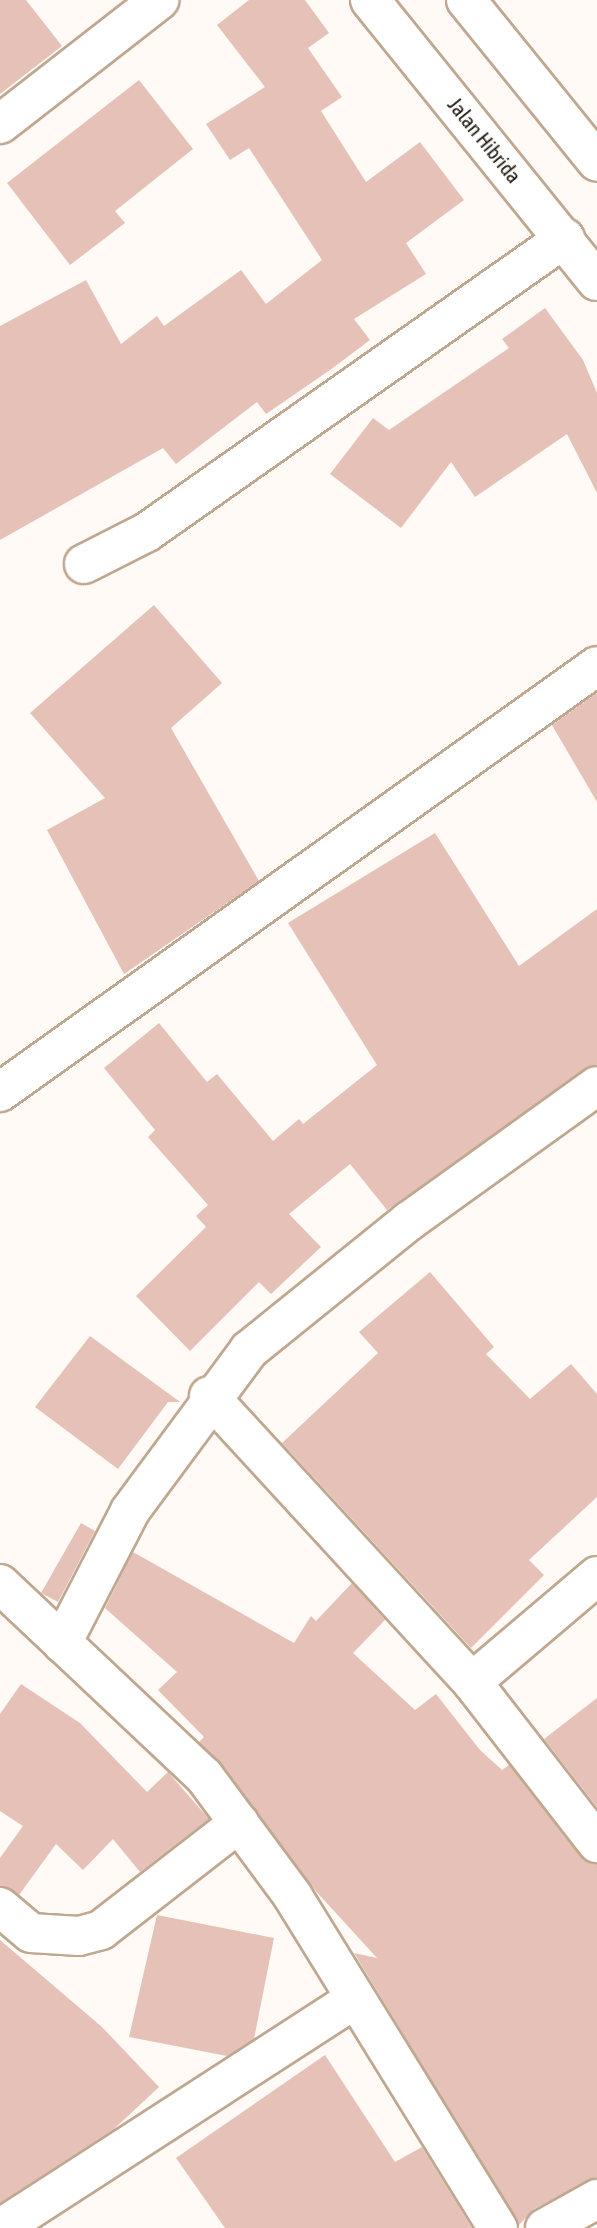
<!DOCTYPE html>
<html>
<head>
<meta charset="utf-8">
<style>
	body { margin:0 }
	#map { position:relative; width:597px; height:2228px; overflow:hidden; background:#fffaf5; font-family:"Asap Condensed",sans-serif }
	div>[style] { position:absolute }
	.building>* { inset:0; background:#e5c1b8 }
	.roads { filter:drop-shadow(2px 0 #bfa790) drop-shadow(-2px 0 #bfa790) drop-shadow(0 2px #bfa790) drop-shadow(0 -2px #bfa790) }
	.minor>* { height:38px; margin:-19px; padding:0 19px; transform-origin:19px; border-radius:19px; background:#fff }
	.major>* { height:38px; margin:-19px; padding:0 19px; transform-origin:19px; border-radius:19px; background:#fff }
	span { translate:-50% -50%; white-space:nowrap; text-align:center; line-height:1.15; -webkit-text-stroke:5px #fff; paint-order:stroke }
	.street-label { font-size:21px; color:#1e160d }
</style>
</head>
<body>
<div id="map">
	<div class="building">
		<i style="clip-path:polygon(0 0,26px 0,62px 46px,0 94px)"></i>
		<i style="clip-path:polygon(249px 0,305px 0,329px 33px,308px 48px,342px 97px,321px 111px,366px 182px,420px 142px,464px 200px,406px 243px,426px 274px,354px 319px,370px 340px,330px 370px,266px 414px,257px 402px,176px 464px,163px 448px,0 540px,0 326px,86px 280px,121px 344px,157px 316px,164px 326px,241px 270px,266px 304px,322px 260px,249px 148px,230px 160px,206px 124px,265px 87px,217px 25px)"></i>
		<i style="clip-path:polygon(139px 80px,193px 149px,115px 211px,125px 223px,70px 265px,7px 183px)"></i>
		<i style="clip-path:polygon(545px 308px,583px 360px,597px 393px,597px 493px,567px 434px,475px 497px,451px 462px,401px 528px,330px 474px,373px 418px,389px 430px,509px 348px,502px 339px)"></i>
		<i style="clip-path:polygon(154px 605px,222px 683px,171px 728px,259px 881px,124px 974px,47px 830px,105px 798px,30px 713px)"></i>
		<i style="clip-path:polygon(597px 693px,597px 802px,552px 725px)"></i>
		<i style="clip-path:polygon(435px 833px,519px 966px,597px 909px,597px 1064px,387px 1210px,350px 1164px,289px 1214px,321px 1247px,271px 1294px,259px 1282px,190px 1351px,136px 1296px,206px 1227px,196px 1216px,208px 1205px,148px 1137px,155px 1130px,104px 1068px,159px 1023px,207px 1082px,217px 1074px,273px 1141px,299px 1119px,303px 1124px,377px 1065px,288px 923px)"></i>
		<i style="clip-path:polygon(430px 1272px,494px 1347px,486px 1354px,530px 1399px,571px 1364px,597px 1394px,597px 1497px,529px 1560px,544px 1575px,471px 1648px,282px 1443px,378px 1353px,359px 1332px)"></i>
		<i style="clip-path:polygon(90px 1336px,180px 1402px,168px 1402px,118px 1469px,35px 1407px)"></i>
		<i style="clip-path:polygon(81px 1523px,95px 1531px,58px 1602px,41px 1593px)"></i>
		<i style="clip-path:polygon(133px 1552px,294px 1643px,311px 1616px,316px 1621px,352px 1583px,385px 1620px,353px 1653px,415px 1710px,436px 1694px,480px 1750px,502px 1770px,509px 1765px,580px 1856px,597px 1864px,597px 2177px,534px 2209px,519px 2225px,354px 1953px,377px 1958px,313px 1888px,199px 1742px,204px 1737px,158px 1690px,177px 1672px,105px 1608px)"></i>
		<i style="clip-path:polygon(21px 1684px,80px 1723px,147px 1792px,168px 1772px,209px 1819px,140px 1872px,113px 1839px,83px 1870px,56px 1844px,19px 1895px,0 1886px,0 1858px,23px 1826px,0 1811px,0 1714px)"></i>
		<i style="clip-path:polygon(597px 1698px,597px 1807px,544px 1739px)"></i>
		<i style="clip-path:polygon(157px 1915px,274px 1938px,254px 2039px,227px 2056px,129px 2037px)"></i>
		<i style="clip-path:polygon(0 1940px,102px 2027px,159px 2087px,114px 2129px,0 2203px)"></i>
		<i style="clip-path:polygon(325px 2055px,395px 2162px,422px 2147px,472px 2228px,225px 2228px,176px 2158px)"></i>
	</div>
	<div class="roads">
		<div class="minor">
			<i style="left:0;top:124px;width:202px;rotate:-37.9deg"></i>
			<i style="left:84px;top:564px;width:71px;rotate:-26.9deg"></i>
			<i style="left:147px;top:532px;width:511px;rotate:-35.12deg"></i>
			<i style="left:0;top:1092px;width:733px;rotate:-35.51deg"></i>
			<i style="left:209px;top:1396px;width:389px;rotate:47.4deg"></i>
			<i style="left:472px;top:1682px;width:204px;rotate:52.2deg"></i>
			<i style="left:0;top:1584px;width:280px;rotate:43.3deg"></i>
			<i style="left:204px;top:1776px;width:148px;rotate:53.5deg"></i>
			<i style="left:292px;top:1895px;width:392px;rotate:58.3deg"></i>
			<i style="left:62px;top:1643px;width:148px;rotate:-62.7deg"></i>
			<i style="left:130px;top:1511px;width:200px;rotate:-53.5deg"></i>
			<i style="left:249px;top:1350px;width:206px;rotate:-38.9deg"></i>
			<i style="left:409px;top:1221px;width:231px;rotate:-35.7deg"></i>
			<i style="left:472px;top:1682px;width:164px;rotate:-40.3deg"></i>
			<i style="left:0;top:1907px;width:40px;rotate:40deg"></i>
			<i style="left:31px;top:1933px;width:48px;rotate:3.6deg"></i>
			<i style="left:79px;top:1936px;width:23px;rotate:-15deg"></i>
			<i style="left:101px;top:1930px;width:175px;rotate:-37.8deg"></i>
			<i style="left:1px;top:2228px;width:422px;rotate:-32.9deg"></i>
			<i style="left:545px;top:2228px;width:60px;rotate:-29.1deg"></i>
		</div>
		<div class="major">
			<i style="left:370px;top:0;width:361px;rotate:51.1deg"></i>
			<i style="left:466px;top:0;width:208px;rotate:51deg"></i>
		</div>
	</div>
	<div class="street-label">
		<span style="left:485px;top:140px;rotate:51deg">Jalan Hibrida</span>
	</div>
</div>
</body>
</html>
